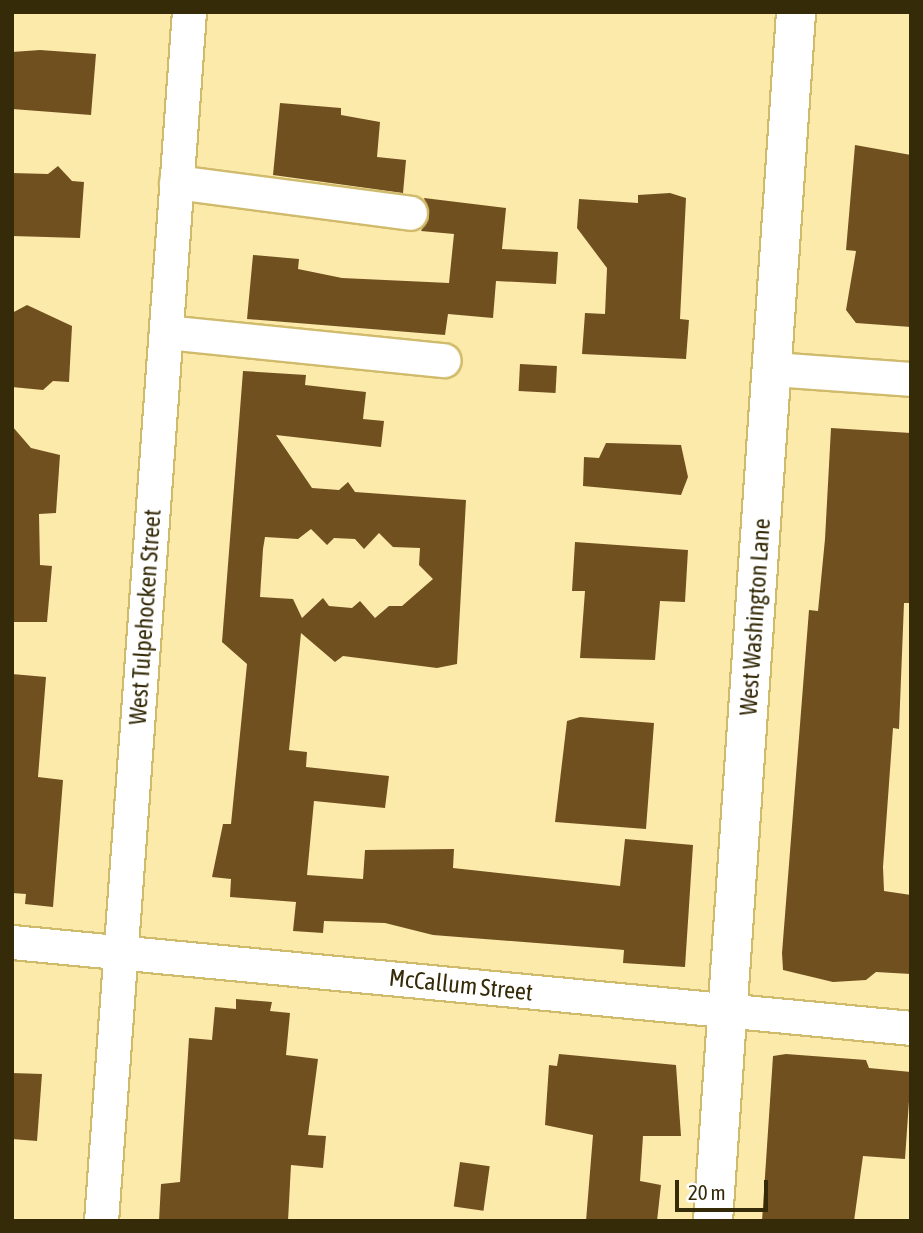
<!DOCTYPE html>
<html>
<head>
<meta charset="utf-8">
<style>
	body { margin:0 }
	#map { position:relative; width:923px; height:1233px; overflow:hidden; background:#fceaab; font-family:"Asap Condensed",sans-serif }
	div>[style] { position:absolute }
	.building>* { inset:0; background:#715020; transform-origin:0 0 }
	.roads { filter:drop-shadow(2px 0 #d0ba6b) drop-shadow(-2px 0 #d0ba6b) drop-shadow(0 2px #d0ba6b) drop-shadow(0 -2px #d0ba6b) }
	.minor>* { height:33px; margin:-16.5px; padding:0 16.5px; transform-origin:16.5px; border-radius:16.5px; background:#fff }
	.major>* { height:38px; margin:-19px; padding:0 19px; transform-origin:19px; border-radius:19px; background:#fff }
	span { translate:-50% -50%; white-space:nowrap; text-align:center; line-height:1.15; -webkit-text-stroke:7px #fff; paint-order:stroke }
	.street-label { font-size:24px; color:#352b09 }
	.frame { position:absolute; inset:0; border:14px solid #352b09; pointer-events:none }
	.scale { position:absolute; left:675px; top:1180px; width:93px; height:32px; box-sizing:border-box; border:4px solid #352b09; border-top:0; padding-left:9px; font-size:21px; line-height:24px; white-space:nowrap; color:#352b09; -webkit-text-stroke:5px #fff; paint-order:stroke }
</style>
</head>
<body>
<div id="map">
	<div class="building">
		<i style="clip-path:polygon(40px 50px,96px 54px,91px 115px,12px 109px,12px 52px)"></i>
		<i style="clip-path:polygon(280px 103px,341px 108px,341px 115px,380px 122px,377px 157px,406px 160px,403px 193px,273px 175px)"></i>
		<i style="clip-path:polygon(855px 145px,911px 155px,911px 327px,856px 323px,846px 310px,856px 251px,846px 250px)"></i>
		<i style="clip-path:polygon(58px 166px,72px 181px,84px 182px,80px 238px,12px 236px,12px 173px,48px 174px)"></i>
		<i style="clip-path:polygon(670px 193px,686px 198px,680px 319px,689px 320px,686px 359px,582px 354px,585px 313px,605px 314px,607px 268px,577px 228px,579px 199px,638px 203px,638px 195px)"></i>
		<i style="clip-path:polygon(424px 198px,506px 208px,502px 249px,558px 252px,556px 284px,496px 281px,493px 318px,448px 314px,445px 335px,247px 319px,253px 255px,299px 259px,298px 269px,342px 278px,449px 283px,454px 234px,421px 231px,429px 215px)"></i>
		<i style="clip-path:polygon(27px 305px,72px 326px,69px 382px,53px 381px,43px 390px,12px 387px,12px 313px)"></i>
		<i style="left:520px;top:364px;width:37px;height:27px;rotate:3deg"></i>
		<i style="clip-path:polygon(evenodd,243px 371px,306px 375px,305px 385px,366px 392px,363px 419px,384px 421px,381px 447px,276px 435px,312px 488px,339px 490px,348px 482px,355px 492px,466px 500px,457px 664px,437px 668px,343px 656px,335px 662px,301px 633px,289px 750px,307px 752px,306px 767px,389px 776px,385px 808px,314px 801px,307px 875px,363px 879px,365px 850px,454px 849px,453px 868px,620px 886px,625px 839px,693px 845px,685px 967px,623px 963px,624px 950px,613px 949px,433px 935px,385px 923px,324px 921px,323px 933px,293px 931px,296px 902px,230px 897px,231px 879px,212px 877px,223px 824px,231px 824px,247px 664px,222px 642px,243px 371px,311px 529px,327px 545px,334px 538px,355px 539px,364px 549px,379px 533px,393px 547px,420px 548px,419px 565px,433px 579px,402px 606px,389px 606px,375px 618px,360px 601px,352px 608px,329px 606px,323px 598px,302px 618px,293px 599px,260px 597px,263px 549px,265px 537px,298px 539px,311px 529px)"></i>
		<i style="clip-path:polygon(12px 426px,31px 448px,60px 455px,56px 513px,39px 514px,40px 565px,52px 566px,47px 622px,12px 622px)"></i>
		<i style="clip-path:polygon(831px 428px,911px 433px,911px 603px,904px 603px,899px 729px,893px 728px,883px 867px,884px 891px,911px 895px,911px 974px,876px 972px,866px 980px,833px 982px,783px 970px,782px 953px,809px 610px,818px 611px,825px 539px)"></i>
		<i style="clip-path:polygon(606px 443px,681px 445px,688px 477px,681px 495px,583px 486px,584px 457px,599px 458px)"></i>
		<i style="clip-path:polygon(575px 542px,688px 550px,685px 602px,660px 601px,655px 660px,580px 658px,585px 591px,572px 591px)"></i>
		<i style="clip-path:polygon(12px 674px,46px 677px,38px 777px,63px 780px,53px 907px,25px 904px,26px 894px,12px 893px)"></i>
		<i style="clip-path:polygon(580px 717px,654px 723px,646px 829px,555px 822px,567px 721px)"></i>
		<i style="clip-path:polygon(236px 999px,272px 1002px,270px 1011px,290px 1013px,286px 1055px,318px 1059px,308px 1135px,326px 1136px,323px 1168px,291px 1165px,288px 1221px,159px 1221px,161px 1184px,180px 1182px,189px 1038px,212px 1040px,215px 1007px,236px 1009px)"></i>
		<i style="clip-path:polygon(559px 1054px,676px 1065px,681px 1136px,643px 1136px,640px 1181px,661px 1185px,657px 1221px,586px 1221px,593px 1135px,545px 1125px,549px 1065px,557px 1066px)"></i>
		<i style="clip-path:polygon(786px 1054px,866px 1060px,869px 1068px,911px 1072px,905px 1159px,863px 1156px,854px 1221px,762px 1221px,773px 1056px)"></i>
		<i style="clip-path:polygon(12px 1073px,42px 1074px,37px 1141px,12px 1139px)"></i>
		<i style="left:460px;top:1162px;width:30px;height:45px;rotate:8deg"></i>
	</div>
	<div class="roads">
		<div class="minor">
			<i style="left:176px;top:182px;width:236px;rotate:7.5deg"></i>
			<i style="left:166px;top:332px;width:279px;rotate:5.8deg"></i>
			<i style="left:772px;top:369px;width:139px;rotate:4.1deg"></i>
			<i style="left:12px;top:942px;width:903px;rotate:5.46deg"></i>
			<i style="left:101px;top:1221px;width:1212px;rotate:-85.84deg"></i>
		</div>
		<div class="major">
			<i style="left:713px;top:1221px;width:1212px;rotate:-86.07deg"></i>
		</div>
	</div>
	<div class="street-label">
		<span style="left:145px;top:617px;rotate:-86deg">West Tulpehocken Street</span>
		<span style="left:755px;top:617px;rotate:-86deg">West Washington Lane</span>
		<span style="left:461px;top:985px;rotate:6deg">McCallum Street</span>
	</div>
	<div class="frame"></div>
	<div class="scale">20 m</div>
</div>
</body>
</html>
